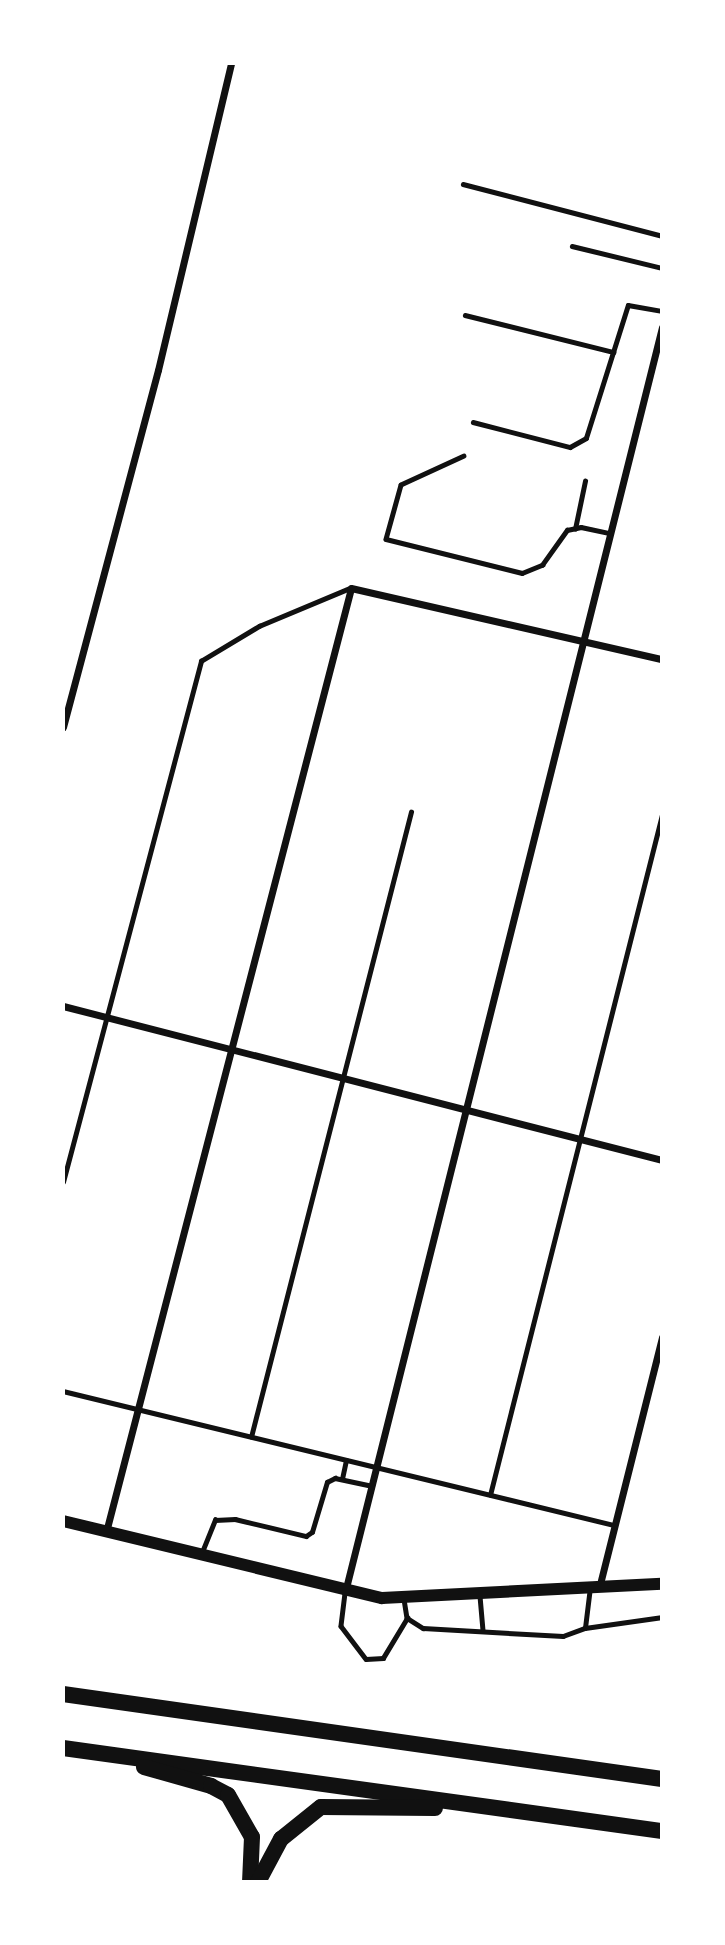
<!DOCTYPE html>
<html>
<head>
<meta charset="utf-8">
<style>
	body { margin:0 }
	#map { position:relative; width:725px; height:1945px; overflow:hidden; background:#fff; font-family:Helvetica,sans-serif }
	div>[style] { position:absolute }
	.service>* { height:4.5px; margin:-2.25px; padding:0 2.25px; transform-origin:2.25px; border-radius:2.25px; background:#111 }
	.minor>* { height:7px; margin:-3.5px; padding:0 3.5px; transform-origin:3.5px; border-radius:3.5px; background:#111 }
	.tertiary>* { height:12px; margin:-6px; padding:0 6px; transform-origin:6px; border-radius:6px; background:#111 }
	.trunk>* { height:16px; margin:-8px; padding:0 8px; transform-origin:8px; border-radius:8px; background:#111 }
	span { translate:-50% -50%; white-space:nowrap; text-align:center; line-height:1.15; -webkit-text-stroke:5px #fff; paint-order:stroke }
	.frame { position:absolute; inset:0; border:65px solid #fff; pointer-events:none }
</style>
</head>
<body>
<div id="map">
	<div class="service">
		<i style="left:463px;top:184px;width:206px;rotate:14.6deg"></i>
		<i style="left:572px;top:246px;width:93px;rotate:13.7deg"></i>
		<i style="left:465px;top:315px;width:153px;rotate:14deg"></i>
		<i style="left:473px;top:422px;width:100px;rotate:14.5deg"></i>
		<i style="left:570px;top:447px;width:18px;rotate:-29deg"></i>
		<i style="left:586px;top:438px;width:139px;rotate:-72.5deg"></i>
		<i style="left:628px;top:305px;width:35px;rotate:10deg"></i>
		<i style="left:464px;top:456px;width:69px;rotate:155.3deg"></i>
		<i style="left:401px;top:485px;width:56px;rotate:105.5deg"></i>
		<i style="left:386px;top:539px;width:140px;rotate:14deg"></i>
		<i style="left:522px;top:573px;width:22px;rotate:-22deg"></i>
		<i style="left:542px;top:565px;width:43px;rotate:-54.5deg"></i>
		<i style="left:567px;top:530px;width:14px;rotate:-12deg"></i>
		<i style="left:581px;top:527px;width:30px;rotate:12deg"></i>
		<i style="left:575px;top:529px;width:49px;rotate:-78.2deg"></i>
		<i style="left:63px;top:1182px;width:539px;rotate:-75.16deg"></i>
		<i style="left:201px;top:661px;width:68px;rotate:-31.1deg"></i>
		<i style="left:259px;top:626px;width:99px;rotate:-22.7deg"></i>
		<i style="left:63px;top:1391px;width:567px;rotate:13.67deg"></i>
		<i style="left:251px;top:1437px;width:645px;rotate:-75.64deg"></i>
		<i style="left:342px;top:1479px;width:19px;rotate:-78deg"></i>
		<i style="left:490px;top:1495px;width:701px;rotate:-75.81deg"></i>
		<i style="left:202px;top:1552px;width:35px;rotate:-68deg"></i>
		<i style="left:215px;top:1520px;width:20px;rotate:-3deg"></i>
		<i style="left:235px;top:1519px;width:73px;rotate:13.5deg"></i>
		<i style="left:306px;top:1536px;width:7px;rotate:-34deg"></i>
		<i style="left:312px;top:1532px;width:52px;rotate:-73.3deg"></i>
		<i style="left:327px;top:1482px;width:9px;rotate:-27deg"></i>
		<i style="left:335px;top:1478px;width:38px;rotate:12deg"></i>
		<i style="left:345px;top:1593px;width:33px;rotate:97deg"></i>
		<i style="left:341px;top:1626px;width:41px;rotate:52.9deg"></i>
		<i style="left:366px;top:1659px;width:17px;rotate:-3deg"></i>
		<i style="left:383px;top:1658px;width:47px;rotate:-59deg"></i>
		<i style="left:480px;top:1596px;width:35px;rotate:85deg"></i>
		<i style="left:404px;top:1599px;width:19px;rotate:81deg"></i>
		<i style="left:407px;top:1618px;width:19px;rotate:32deg"></i>
		<i style="left:423px;top:1628px;width:140px;rotate:3.3deg"></i>
		<i style="left:563px;top:1636px;width:23px;rotate:-20deg"></i>
		<i style="left:585px;top:1628px;width:38px;rotate:-83deg"></i>
		<i style="left:585px;top:1628px;width:78px;rotate:-8.1deg"></i>
	</div>
	<div class="minor">
		<i style="left:63px;top:727px;width:369px;rotate:-75.1deg"></i>
		<i style="left:158px;top:370px;width:316px;rotate:-76.6deg"></i>
		<i style="left:63px;top:1006px;width:618px;rotate:14.42deg"></i>
		<i style="left:106px;top:1532px;width:975px;rotate:-75.45deg"></i>
		<i style="left:351px;top:588px;width:319px;rotate:12.9deg"></i>
		<i style="left:599px;top:1588px;width:259px;rotate:-75.9deg"></i>
		<i style="left:345px;top:1592px;width:1304px;rotate:-75.93deg"></i>
	</div>
	<div class="tertiary">
		<i style="left:63px;top:1521px;width:328px;rotate:13.6deg"></i>
		<i style="left:382px;top:1598px;width:280px;rotate:-2.9deg"></i>
	</div>
	<div class="trunk">
		<i style="left:63px;top:1694px;width:605px;rotate:8.08deg"></i>
		<i style="left:63px;top:1748px;width:605px;rotate:7.89deg"></i>
		<i style="left:144px;top:1767px;width:70px;rotate:15.8deg"></i>
		<i style="left:211px;top:1786px;width:19px;rotate:28deg"></i>
		<i style="left:228px;top:1795px;width:48px;rotate:60.3deg"></i>
		<i style="left:252px;top:1837px;width:45px;rotate:92.5deg"></i>
		<i style="left:258px;top:1882px;width:49px;rotate:-61.9deg"></i>
		<i style="left:281px;top:1839px;width:51px;rotate:-38.7deg"></i>
		<i style="left:321px;top:1807px;width:114px;rotate:0.5deg"></i>
	</div>
	<div class="frame"></div>
</div>
</body>
</html>
